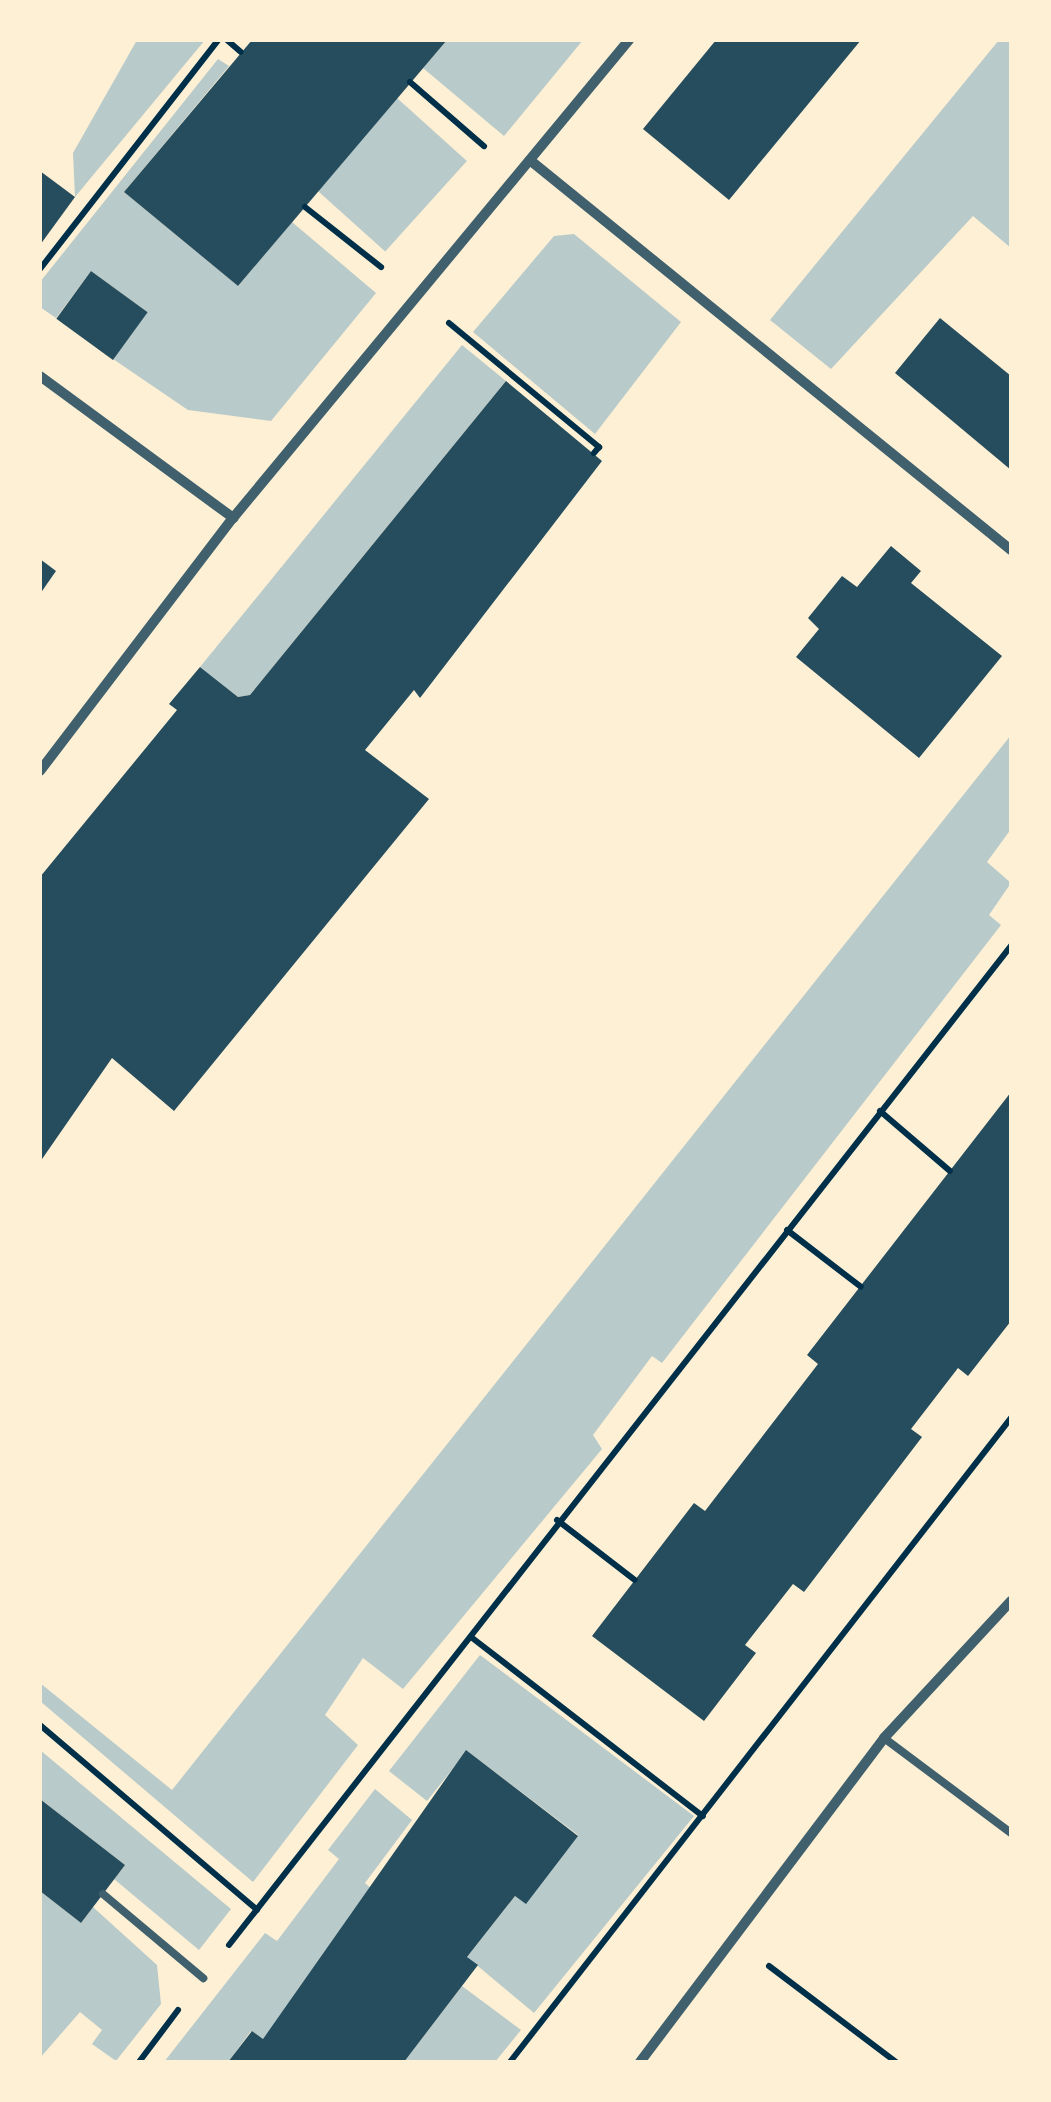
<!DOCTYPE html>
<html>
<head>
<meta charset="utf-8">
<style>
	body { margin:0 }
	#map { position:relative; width:1051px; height:2102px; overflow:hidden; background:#fdf0d5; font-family:Commissioner,sans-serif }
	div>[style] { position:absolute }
	.green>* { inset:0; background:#b9caca; transform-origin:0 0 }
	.building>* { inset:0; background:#264d5e; transform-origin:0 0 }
	.path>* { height:6px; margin:-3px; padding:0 3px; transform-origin:3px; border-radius:3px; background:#003049 }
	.service>* { height:8px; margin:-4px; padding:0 4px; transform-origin:4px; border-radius:4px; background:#3f606c }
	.minor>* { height:10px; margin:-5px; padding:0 5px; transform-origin:5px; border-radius:5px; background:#3f606c }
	span { translate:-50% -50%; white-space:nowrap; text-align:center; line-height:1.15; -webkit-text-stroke:9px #fdf0d5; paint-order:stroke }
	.frame { position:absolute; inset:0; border:42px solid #fdf0d5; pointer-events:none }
</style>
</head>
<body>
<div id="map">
	<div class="green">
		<i style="clip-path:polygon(137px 40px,205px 40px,75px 197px,73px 153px)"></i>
		<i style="clip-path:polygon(447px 40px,583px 40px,504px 136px,423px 68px)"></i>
		<i style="clip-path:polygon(999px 40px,1011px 40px,1011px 248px,973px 216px,831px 369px,770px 320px)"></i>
		<i style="clip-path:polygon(218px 59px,229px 66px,124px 192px,238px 286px,292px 222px,376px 293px,271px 421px,188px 410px,113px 359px,147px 312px,91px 271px,56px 318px,40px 307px,40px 282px)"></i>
		<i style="left:397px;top:98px;width:94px;height:122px;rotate:42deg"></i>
		<i style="clip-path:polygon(574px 234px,681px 322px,595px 434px,473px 332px,554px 236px)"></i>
		<i style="clip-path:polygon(462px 345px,506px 381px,250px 695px,238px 697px,200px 667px)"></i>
		<i style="clip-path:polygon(1011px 735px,1011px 829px,987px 862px,1011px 883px,989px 915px,1001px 925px,662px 1363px,652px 1356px,593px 1435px,602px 1449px,403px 1689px,363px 1658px,325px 1715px,358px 1745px,253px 1882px,40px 1701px,40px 1683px,172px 1790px)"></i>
		<i style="clip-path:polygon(480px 1655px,694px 1816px,534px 2013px,467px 1957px,515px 1896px,526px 1903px,578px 1835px,467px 1751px,427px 1801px,389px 1771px)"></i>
		<i style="clip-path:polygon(40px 1750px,231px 1909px,199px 1950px,114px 1879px,125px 1865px,40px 1799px)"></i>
		<i style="clip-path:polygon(375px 1789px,412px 1820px,365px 1883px,375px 1892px,263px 2039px,251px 2031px,228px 2062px,164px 2062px,265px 1933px,277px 1941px,339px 1859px,328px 1850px)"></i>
		<i style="clip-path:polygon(40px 1891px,81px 1923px,93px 1907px,157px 1965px,161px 2004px,116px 2061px,92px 2044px,102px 2030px,80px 2012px,40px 2058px)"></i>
		<i style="clip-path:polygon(462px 1986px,521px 2030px,495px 2062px,404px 2062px)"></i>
	</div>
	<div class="building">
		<i style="clip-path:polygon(252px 40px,447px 40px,238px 286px,124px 192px)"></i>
		<i style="clip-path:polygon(716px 40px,861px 40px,729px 200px,643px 129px)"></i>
		<i style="clip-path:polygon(40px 171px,75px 197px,40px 245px)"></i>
		<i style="left:91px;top:271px;width:70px;height:59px;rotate:36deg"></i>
		<i style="clip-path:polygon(940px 318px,1011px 376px,1011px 470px,895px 373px)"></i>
		<i style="clip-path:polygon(506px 381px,602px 461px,420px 698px,414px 690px,365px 750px,429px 799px,174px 1111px,112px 1058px,40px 1162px,40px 877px,177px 710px,169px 704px,200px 667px,238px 697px,250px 695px)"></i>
		<i style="clip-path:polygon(891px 546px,921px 571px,911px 583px,1002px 656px,919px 758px,796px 657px,819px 629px,808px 618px,842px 576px,857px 587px)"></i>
		<i style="clip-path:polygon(40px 559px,56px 571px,40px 594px)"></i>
		<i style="clip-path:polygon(1011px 1092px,1011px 1321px,968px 1376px,958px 1368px,911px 1429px,922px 1437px,804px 1592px,793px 1584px,745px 1645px,756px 1653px,704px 1721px,592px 1636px,694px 1503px,705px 1511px,818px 1364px,807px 1355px)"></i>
		<i style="clip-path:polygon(466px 1750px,578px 1836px,526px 1904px,515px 1896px,467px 1957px,478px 1965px,404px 2062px,228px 2062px,252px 2031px,263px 2039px)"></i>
		<i style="clip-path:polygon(40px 1799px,125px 1865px,81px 1923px,40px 1891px)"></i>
	</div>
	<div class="path">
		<i style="left:227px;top:40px;width:18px;rotate:41deg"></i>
		<i style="left:410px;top:82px;width:98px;rotate:40.9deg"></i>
		<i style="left:305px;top:207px;width:97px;rotate:38.3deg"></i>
		<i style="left:40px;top:269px;width:290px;rotate:-52.1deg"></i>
		<i style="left:449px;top:323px;width:195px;rotate:39.6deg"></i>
		<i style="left:599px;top:447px;width:8px;rotate:130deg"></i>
		<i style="left:880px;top:1111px;width:92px;rotate:40.6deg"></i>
		<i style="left:787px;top:1230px;width:93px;rotate:37.6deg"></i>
		<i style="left:557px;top:1520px;width:98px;rotate:37.6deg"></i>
		<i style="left:471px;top:1637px;width:293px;rotate:37.7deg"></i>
		<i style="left:40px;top:1725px;width:285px;rotate:40.4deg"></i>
		<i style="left:229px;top:1945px;width:1269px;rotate:-51.95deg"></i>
		<i style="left:769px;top:1966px;width:159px;rotate:37.1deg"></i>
		<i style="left:139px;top:2062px;width:65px;rotate:-53.1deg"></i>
		<i style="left:510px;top:2062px;width:816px;rotate:-52.12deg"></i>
	</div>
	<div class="service">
		<i style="left:884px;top:1738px;width:159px;rotate:36.8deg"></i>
		<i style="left:103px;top:1894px;width:131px;rotate:40deg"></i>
	</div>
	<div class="minor">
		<i style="left:531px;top:161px;width:618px;rotate:39.02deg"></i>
		<i style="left:40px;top:376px;width:240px;rotate:36.3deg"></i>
		<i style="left:40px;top:771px;width:318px;rotate:-52.7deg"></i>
		<i style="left:233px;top:518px;width:621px;rotate:-50.36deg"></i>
		<i style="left:640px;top:2062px;width:406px;rotate:-53deg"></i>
		<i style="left:884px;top:1738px;width:187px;rotate:-47.2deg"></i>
	</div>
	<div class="frame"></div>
</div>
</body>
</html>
